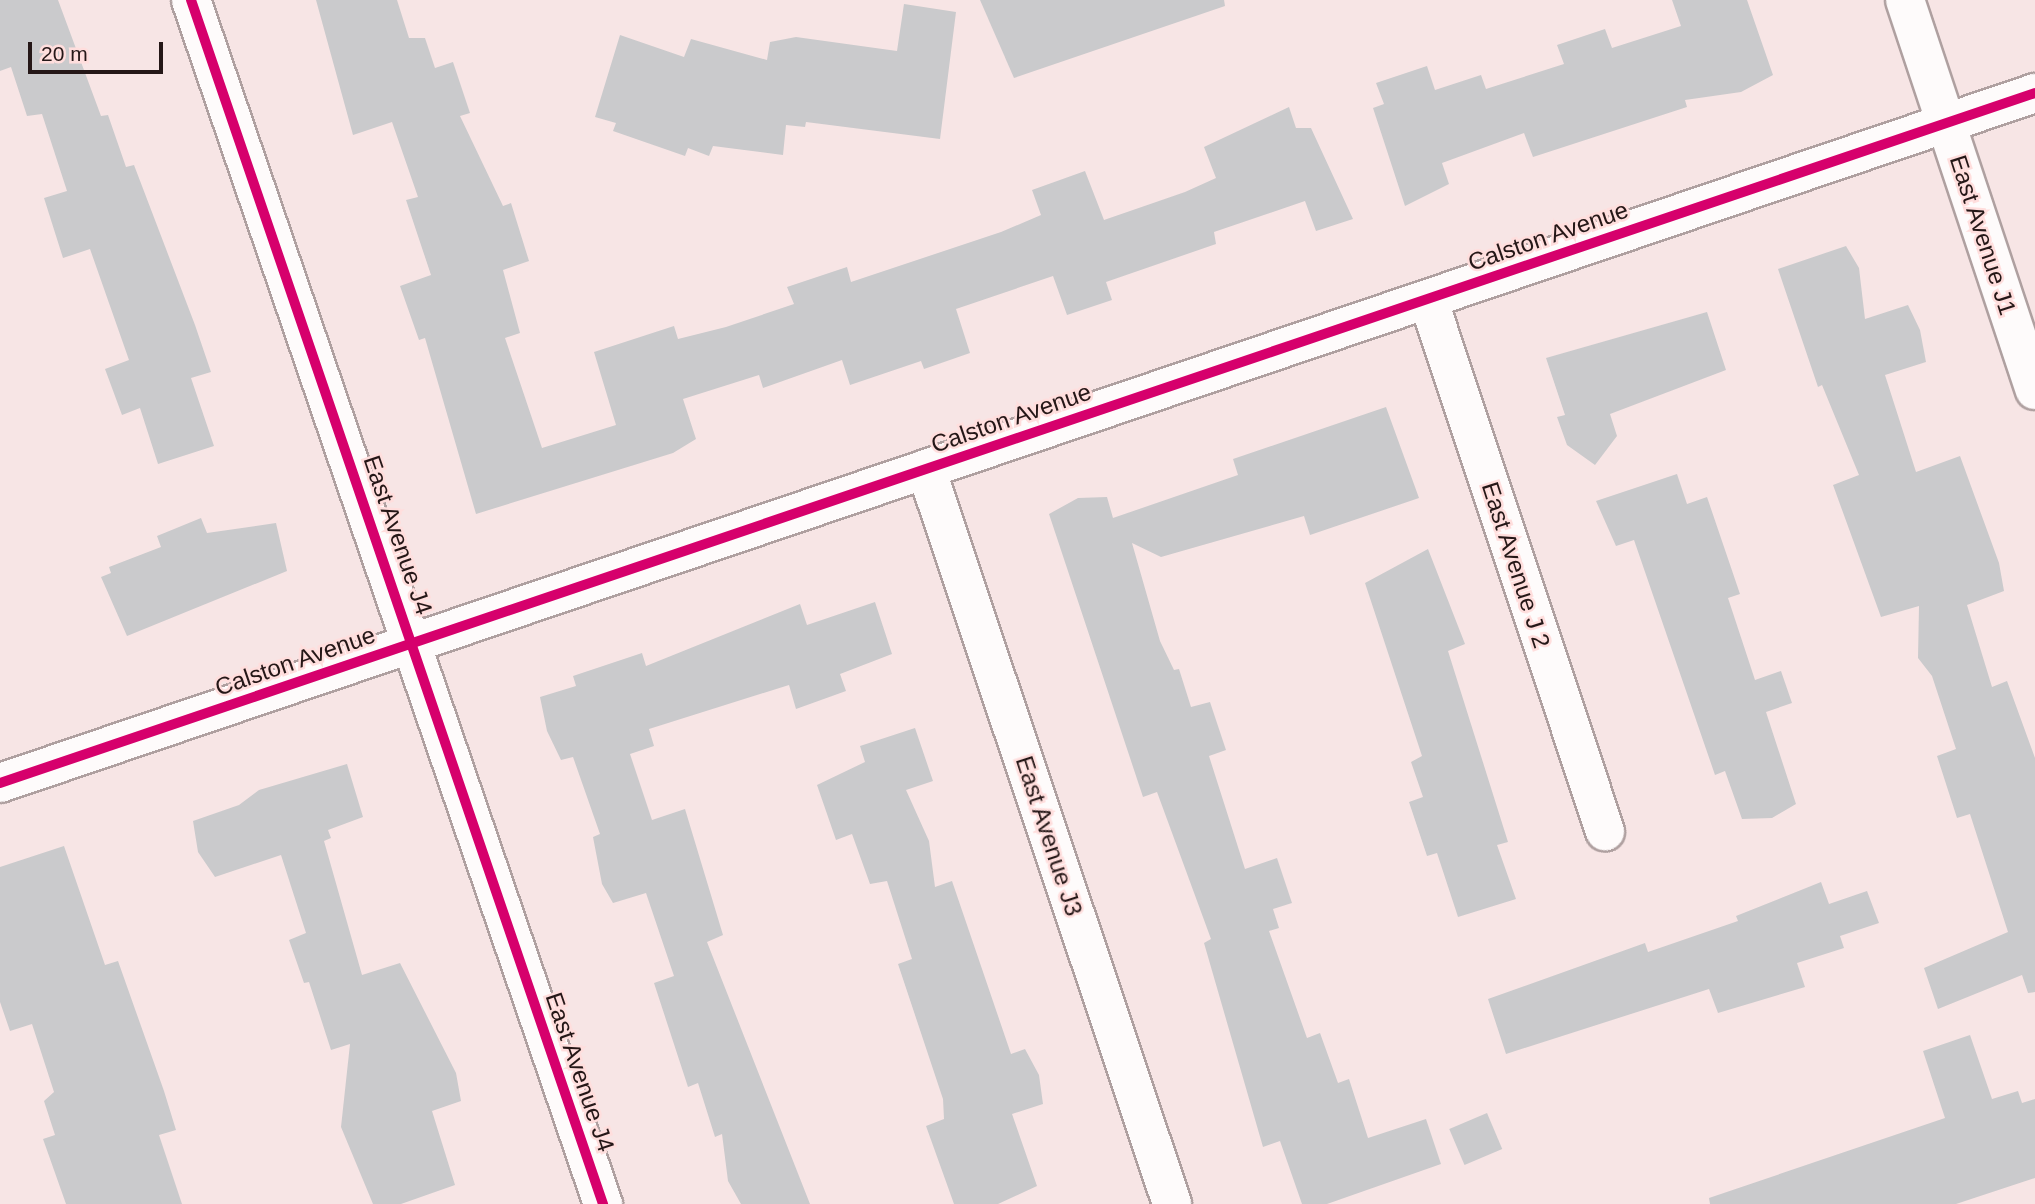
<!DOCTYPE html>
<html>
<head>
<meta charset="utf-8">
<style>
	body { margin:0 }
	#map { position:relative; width:2035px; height:1204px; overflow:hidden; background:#f7e5e5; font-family:Arial,sans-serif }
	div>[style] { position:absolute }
	.building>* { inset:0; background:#cacacc; transform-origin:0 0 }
	.roads { filter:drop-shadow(2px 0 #afa0a0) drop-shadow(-2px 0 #afa0a0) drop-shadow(0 2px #afa0a0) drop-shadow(0 -2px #afa0a0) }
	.street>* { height:38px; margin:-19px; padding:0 19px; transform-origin:19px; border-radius:19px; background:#fefbfb }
	.cycleway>* { height:10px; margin:-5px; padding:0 5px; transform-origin:5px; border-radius:5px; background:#d6006c }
	span { translate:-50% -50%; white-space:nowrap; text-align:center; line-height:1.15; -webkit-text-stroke:5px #ffdedd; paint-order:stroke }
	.street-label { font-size:24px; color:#251717 }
	.scale { position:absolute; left:28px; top:42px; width:135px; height:32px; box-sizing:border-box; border:4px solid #251717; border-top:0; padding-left:9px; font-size:21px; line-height:24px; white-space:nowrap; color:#251717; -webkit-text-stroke:5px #ffdedd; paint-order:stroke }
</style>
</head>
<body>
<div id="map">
	<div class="building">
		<i style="clip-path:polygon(0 0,58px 0,101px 116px,108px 115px,126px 167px,134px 165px,195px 325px,211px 372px,191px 378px,214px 446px,158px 464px,140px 408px,122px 415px,105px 369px,129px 360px,90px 249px,63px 258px,44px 198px,67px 191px,42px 114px,27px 116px,11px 67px,0 71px)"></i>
		<i style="clip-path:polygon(316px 0,397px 0,409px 38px,425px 38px,435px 68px,453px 62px,470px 113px,460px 116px,503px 206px,511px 203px,529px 261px,503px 270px,520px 333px,505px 338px,542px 448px,616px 425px,594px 352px,674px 326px,678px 339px,726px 327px,794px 304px,787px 287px,847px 267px,851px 282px,1001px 232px,1041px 215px,1032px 190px,1085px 171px,1104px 220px,1185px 192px,1216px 178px,1204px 147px,1289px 107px,1296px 128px,1311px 128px,1353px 219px,1316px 231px,1305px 201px,1214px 232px,1216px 244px,1106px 282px,1112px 300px,1067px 315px,1053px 276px,956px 309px,970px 353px,924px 369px,921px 361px,850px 385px,842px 360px,763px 388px,759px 375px,683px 399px,696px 439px,673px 453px,476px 514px,425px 338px,419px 340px,400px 286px,431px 275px,406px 200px,418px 197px,392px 122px,353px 135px)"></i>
		<i style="clip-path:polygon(980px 0,1224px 0,1225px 6px,1014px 78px)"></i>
		<i style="clip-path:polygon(1672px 0,1747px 0,1773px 75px,1741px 92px,1685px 100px,1687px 107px,1533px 157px,1524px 133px,1442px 163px,1449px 184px,1405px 206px,1373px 108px,1384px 104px,1376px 83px,1427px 66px,1435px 90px,1481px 75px,1486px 89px,1564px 64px,1557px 45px,1605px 29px,1612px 48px,1681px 26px)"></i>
		<i style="clip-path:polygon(904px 4px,956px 12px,940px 139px,806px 122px,805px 127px,786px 125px,783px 155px,713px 146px,709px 156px,688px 148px,685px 156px,613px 131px,616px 123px,595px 117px,620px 35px,684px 57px,691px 39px,767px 60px,770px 42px,796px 37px,897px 51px)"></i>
		<i style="clip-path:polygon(1846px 246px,1859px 268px,1865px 319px,1908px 305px,1920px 330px,1926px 362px,1885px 375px,1916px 472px,1960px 456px,1999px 563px,2004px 591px,1967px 605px,1992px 687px,2007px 681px,2035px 758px,2035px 992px,2028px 993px,2022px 975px,1938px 1009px,1924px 968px,2008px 932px,1970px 814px,1957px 818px,1937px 756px,1956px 749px,1932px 676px,1918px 658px,1919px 606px,1881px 617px,1833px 485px,1859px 475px,1822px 385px,1818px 387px,1778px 269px)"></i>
		<i style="clip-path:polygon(1707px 312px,1726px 370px,1610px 414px,1617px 436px,1595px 465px,1567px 445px,1557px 417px,1565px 415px,1546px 358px)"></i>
		<i style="clip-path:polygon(1386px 407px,1419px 498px,1310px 535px,1304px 516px,1161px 557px,1132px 543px,1160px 641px,1174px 670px,1179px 669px,1191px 707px,1210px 702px,1226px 750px,1209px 756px,1245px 869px,1277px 858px,1292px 903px,1273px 909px,1279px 928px,1269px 931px,1307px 1038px,1320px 1033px,1338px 1083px,1349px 1079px,1368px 1138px,1426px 1119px,1441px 1164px,1327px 1204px,1302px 1204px,1280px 1141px,1263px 1147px,1204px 943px,1211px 939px,1157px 792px,1143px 797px,1049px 514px,1078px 498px,1107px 497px,1113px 518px,1238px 475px,1233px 459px)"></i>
		<i style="clip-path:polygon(1677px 474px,1687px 504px,1707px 497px,1740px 594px,1728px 598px,1755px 680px,1781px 671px,1792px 703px,1766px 712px,1796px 804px,1772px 818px,1742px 819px,1725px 771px,1715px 775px,1634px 540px,1616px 546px,1596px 501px)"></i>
		<i style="clip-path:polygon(201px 518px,207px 533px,276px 523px,287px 571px,127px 636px,101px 577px,111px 573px,109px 567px,161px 547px,157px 536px)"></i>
		<i style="clip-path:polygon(1428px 549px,1465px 644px,1448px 651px,1508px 842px,1497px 845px,1516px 899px,1458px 917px,1437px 853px,1427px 856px,1409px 802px,1423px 797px,1411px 762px,1422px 756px,1365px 583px)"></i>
		<i style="clip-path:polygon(875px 602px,892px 654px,840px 674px,846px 691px,796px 709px,789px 685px,649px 729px,654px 746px,630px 754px,652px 820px,685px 809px,723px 935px,707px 942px,810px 1204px,741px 1204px,728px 1181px,722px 1134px,715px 1137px,698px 1083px,688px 1087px,654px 983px,674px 976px,646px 893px,613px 903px,602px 884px,593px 837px,600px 834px,573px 757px,561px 760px,547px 731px,540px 697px,576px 686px,573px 676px,642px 653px,646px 666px,800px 604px,807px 625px)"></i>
		<i style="clip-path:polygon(915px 728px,933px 781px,906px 790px,929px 841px,935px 887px,952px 881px,1011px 1054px,1025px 1049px,1039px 1075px,1043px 1104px,1012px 1114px,1037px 1186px,998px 1204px,954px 1204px,926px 1126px,944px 1119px,943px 1099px,898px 964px,912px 959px,887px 881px,870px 884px,852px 834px,836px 840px,817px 785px,865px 762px,860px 746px)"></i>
		<i style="clip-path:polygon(347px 764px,363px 817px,328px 830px,331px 838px,324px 841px,362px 975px,400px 963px,456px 1073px,461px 1101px,432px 1111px,455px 1185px,401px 1204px,373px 1204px,341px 1127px,350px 1044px,331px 1050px,309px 982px,304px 983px,289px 940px,306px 933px,281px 855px,215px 877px,198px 852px,193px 821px,239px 805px,259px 790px)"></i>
		<i style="clip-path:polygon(64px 846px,105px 965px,118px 961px,164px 1091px,176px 1130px,159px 1135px,182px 1204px,66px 1204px,43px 1139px,55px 1135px,44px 1101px,54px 1092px,32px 1024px,10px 1031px,0 1002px,0 867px)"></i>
		<i style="clip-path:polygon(1821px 882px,1829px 904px,1867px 891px,1879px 923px,1840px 936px,1844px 948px,1797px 963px,1805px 987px,1718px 1013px,1709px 989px,1506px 1054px,1488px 999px,1645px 943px,1648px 952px,1738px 921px,1736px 916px)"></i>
		<i style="clip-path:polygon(1970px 1035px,1992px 1099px,2018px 1091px,2022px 1103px,2035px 1099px,2035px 1178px,1956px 1204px,1710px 1204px,1709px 1198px,1945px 1118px,1923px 1051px)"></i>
		<i style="left:1487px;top:1113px;width:39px;height:41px;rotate:67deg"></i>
	</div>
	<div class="roads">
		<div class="street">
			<i style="left:191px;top:0;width:1273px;rotate:71.11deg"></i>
			<i style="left:1905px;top:0;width:411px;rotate:71.6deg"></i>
			<i style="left:1428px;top:299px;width:561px;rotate:71.6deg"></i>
			<i style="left:926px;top:469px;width:775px;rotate:71.49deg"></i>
			<i style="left:0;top:783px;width:2149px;rotate:-18.73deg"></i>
		</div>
	</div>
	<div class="cycleway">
		<i style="left:191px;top:0;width:1273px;rotate:71.11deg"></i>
		<i style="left:0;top:783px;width:2149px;rotate:-18.73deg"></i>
	</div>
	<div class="street-label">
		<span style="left:1983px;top:235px;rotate:72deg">East Avenue J1</span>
		<span style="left:1548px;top:236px;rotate:-19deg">Calston Avenue</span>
		<span style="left:1011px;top:418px;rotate:-19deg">Calston Avenue</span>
		<span style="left:398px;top:535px;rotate:71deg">East Avenue J4</span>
		<span style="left:1516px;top:565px;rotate:72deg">East Avenue J 2</span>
		<span style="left:295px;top:661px;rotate:-19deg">Calston Avenue</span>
		<span style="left:1049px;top:836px;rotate:72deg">East Avenue J3</span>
		<span style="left:580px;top:1072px;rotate:71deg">East Avenue J4</span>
	</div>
	<div class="scale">20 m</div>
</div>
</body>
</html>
